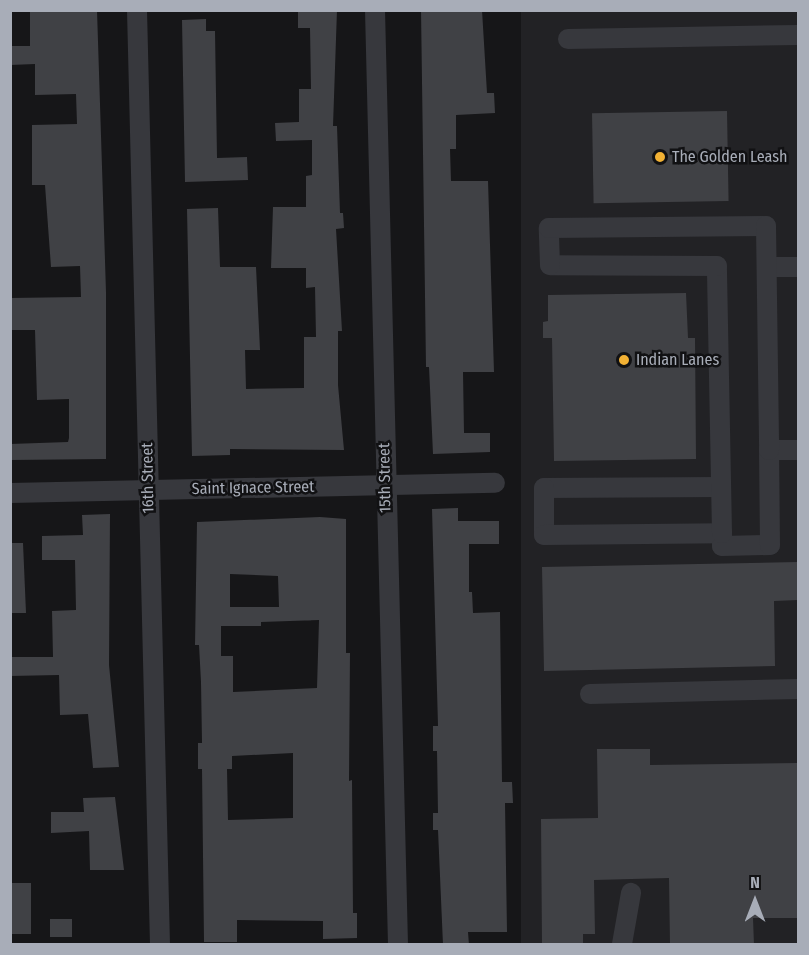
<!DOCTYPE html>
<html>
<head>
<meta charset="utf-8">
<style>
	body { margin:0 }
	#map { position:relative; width:809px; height:955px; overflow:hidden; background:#161618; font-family:"Fira Sans Condensed",sans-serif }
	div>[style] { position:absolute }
	.built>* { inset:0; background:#222225; transform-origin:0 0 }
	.building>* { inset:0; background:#404145; transform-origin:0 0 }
	.minor>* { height:20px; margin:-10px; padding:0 10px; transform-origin:10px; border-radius:10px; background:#37383d }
	.dots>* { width:16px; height:16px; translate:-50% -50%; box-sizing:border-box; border:3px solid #111113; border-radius:50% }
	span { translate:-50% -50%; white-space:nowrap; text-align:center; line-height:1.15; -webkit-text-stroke:5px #111113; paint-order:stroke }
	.poi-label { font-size:16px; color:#a8adb8 }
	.left { translate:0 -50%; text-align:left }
	.street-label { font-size:16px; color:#a8adb8 }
	.frame { position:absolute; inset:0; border:12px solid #a8adb8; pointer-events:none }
	.north { position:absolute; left:725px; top:871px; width:60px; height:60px; -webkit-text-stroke:4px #111113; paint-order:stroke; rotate:0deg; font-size:16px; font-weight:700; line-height:24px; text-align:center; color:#a8adb8 }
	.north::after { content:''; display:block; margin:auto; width:21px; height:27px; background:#a8adb8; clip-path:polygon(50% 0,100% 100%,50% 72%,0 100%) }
</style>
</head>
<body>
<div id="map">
	<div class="built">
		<i style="left:521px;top:11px;width:277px;height:933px"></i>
	</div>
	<div class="building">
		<i style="clip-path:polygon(30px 10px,97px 10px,106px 292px,106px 459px,10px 460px,10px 444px,68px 442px,69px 438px,69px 399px,37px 400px,35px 330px,10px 330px,10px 298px,81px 297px,80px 266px,51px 267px,45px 185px,32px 185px,32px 125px,77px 124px,76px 94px,35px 95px,35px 64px,10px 65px,10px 46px,30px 46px)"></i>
		<i style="clip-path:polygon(298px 10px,337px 10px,333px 126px,337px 126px,340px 213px,343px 213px,344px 228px,336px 229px,342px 331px,338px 331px,338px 385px,344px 450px,230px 449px,230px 455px,192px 456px,187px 209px,218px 208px,220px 267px,256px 267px,260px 350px,245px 350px,246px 389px,304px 388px,304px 337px,316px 337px,315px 287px,306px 288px,306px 268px,271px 268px,273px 207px,306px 207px,306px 176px,312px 175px,312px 140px,276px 141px,275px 123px,299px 122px,299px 89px,311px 89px,310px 28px,298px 28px)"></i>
		<i style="clip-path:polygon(421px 10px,482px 10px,487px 93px,494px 93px,495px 113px,456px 115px,456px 149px,450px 149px,451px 181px,488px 181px,494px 372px,463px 372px,464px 433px,490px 433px,490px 452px,433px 454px,429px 367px,426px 367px)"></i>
		<i style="clip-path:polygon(206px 19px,206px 31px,215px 31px,217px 158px,247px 157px,248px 180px,185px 182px,182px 20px)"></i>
		<i style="left:727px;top:111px;width:90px;height:135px;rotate:89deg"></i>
		<i style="clip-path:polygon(686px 293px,688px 338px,695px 338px,696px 459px,554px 461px,552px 338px,543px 338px,543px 322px,548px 321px,548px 295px)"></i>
		<i style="clip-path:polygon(458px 508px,458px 521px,499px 521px,499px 544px,469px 544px,469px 592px,472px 592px,473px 613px,500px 612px,502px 782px,512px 782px,513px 803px,505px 803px,507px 932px,468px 932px,469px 945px,443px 945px,438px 830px,433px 830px,433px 813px,438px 813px,437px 751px,433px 751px,433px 726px,438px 726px,432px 509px)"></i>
		<i style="clip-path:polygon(110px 514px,109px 665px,119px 767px,93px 768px,88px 714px,60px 715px,59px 675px,10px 676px,10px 657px,53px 657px,52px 611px,76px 610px,75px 560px,42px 560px,42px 536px,83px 535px,82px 515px)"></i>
		<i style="clip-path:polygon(evenodd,320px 517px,346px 519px,346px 653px,350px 653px,349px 781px,352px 780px,353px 913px,357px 913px,357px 938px,323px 939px,323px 921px,237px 920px,237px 942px,204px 942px,202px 769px,198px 769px,198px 743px,202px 743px,201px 682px,199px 645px,195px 645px,197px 522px,320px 517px,230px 574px,278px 576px,279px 607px,230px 607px,230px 574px,320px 517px,319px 620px,317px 688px,233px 692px,233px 656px,221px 656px,221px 626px,261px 626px,261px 622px,319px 620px,320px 517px,293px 753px,293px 818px,228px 820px,227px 769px,232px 769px,232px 756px,293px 753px)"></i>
		<i style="clip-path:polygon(10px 543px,23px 543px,26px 613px,10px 613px)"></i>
		<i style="clip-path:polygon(798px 562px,798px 600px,774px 601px,775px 666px,544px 671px,542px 567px)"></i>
		<i style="clip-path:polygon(597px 749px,650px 749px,650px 765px,798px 763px,798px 918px,753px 918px,754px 945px,670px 945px,669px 878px,594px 880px,595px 934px,583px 934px,583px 945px,542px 945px,541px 819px,598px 818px)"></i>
		<i style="clip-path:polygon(115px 797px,124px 870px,90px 870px,89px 831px,51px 833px,51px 812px,84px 812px,83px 798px)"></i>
		<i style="left:10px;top:883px;width:21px;height:51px"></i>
		<i style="left:72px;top:919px;width:18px;height:22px;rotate:90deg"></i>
	</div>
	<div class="minor">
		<i style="left:137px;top:10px;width:934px;rotate:88.59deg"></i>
		<i style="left:375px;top:10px;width:934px;rotate:88.59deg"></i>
		<i style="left:568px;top:39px;width:230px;rotate:-1deg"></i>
		<i style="left:767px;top:267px;width:31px"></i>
		<i style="left:721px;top:487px;width:177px;rotate:179.7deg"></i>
		<i style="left:544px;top:488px;width:47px;rotate:90deg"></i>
		<i style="left:544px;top:535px;width:178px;rotate:-0.6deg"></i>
		<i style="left:722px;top:533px;width:13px;rotate:90deg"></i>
		<i style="left:722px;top:546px;width:48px;rotate:-1.2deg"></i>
		<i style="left:770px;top:545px;width:95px;rotate:-90.6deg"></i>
		<i style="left:769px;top:450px;width:29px"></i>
		<i style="left:10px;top:493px;width:485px;rotate:-1.2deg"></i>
		<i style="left:722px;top:533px;width:267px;rotate:-91.1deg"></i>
		<i style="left:717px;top:266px;width:167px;rotate:-179.7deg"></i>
		<i style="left:550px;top:265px;width:37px;rotate:-92deg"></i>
		<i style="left:549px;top:228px;width:217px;rotate:-0.5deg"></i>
		<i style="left:766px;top:226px;width:224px;rotate:89.2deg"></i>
		<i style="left:590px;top:694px;width:208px;rotate:-1.4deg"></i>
		<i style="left:622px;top:944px;width:52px;rotate:-80deg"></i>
	</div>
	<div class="dots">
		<i style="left:660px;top:157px;background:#f2b134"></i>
		<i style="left:624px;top:360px;background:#f2b134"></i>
	</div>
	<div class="poi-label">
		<span class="left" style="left:672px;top:157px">The Golden Leash</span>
		<span class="left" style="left:636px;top:360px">Indian Lanes</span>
	</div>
	<div class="street-label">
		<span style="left:148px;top:478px;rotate:-91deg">16th Street</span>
		<span style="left:385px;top:478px;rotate:-91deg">15th Street</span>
		<span style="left:253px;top:488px;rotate:-1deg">Saint Ignace Street</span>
	</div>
	<div class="frame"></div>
	<div class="north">N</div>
</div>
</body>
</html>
